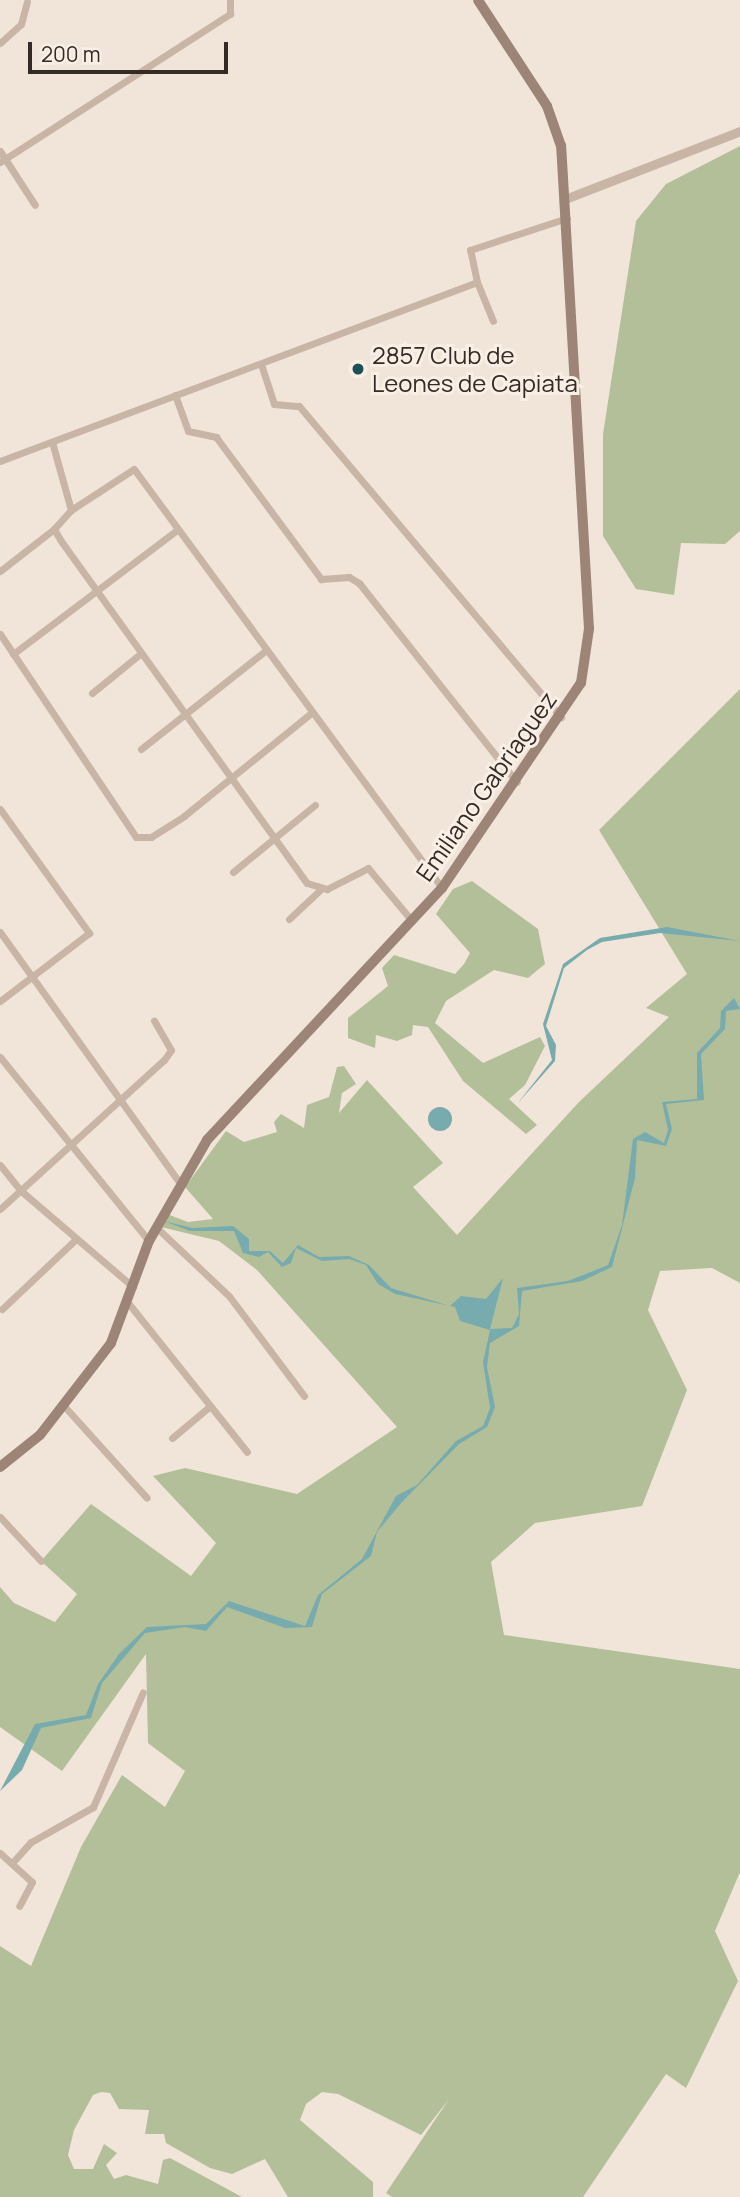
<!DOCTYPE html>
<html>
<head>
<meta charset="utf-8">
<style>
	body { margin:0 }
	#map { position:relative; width:740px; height:2197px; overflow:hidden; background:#f1e5d9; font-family:Manrope,sans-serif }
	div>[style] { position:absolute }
	.green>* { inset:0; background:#b3bf99 }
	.water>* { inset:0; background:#78abad }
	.round { border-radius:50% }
	.minor>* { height:7px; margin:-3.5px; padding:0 3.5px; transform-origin:3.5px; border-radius:3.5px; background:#c8b5a5 }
	.tertiary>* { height:9px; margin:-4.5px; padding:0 4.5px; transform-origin:4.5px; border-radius:4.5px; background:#c8b5a5 }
	.secondary>* { height:10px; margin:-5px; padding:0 5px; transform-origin:5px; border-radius:5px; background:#9c8477 }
	.dots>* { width:19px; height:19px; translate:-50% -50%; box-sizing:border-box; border:4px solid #f9efe5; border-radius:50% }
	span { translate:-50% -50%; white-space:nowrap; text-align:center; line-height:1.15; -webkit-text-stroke:6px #f9efe5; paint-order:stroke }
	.poi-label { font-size:24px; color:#342b26 }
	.left { translate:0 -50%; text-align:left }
	.street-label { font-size:24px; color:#342b26 }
	.scale { position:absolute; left:28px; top:42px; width:200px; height:32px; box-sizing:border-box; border:4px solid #342b26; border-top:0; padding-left:9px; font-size:21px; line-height:24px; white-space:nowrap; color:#342b26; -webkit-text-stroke:5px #f9efe5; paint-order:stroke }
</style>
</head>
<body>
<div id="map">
	<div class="green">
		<i style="clip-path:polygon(740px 146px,740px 531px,725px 544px,681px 543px,674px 595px,636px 589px,603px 536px,603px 434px,636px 221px,666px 184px)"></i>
		<i style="clip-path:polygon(740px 689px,740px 1283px,712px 1268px,660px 1271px,648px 1310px,687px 1390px,642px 1506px,535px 1523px,491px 1562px,504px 1635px,740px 1669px,740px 1872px,715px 1931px,738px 1981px,686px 2088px,666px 2074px,583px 2197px,392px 2197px,386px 2193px,449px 2099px,421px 2135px,338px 2094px,322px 2092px,306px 2104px,300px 2120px,373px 2182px,373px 2197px,288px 2197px,265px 2159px,232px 2174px,210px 2168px,166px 2143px,164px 2134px,145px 2134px,149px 2110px,119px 2109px,110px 2093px,101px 2092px,93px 2095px,74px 2130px,68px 2155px,74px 2169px,93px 2169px,104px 2144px,117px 2153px,106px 2165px,114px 2179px,126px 2175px,158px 2184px,163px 2160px,170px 2158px,242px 2197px,0 2197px,0 1946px,31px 1966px,81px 1847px,122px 1775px,165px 1807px,185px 1771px,148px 1743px,146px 1654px,62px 1771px,0 1727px,0 1587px,14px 1603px,55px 1622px,77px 1594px,41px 1561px,91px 1504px,191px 1576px,216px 1543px,153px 1476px,185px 1468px,297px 1494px,397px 1427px,257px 1270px,219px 1241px,161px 1227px,167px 1214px,188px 1222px,213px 1219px,185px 1187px,226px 1131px,244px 1142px,277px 1132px,274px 1122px,281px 1114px,304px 1128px,307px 1105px,329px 1097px,337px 1067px,344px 1066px,356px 1084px,342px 1093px,339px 1113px,367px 1080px,443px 1163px,413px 1187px,457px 1235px,579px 1102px,669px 1017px,646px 1008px,687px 974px,599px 830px)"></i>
		<i style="clip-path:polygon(472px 881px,538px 929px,545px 964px,528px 978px,494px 970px,446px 1001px,435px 1023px,483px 1063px,540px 1037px,545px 1046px,525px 1085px,509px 1099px,537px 1125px,526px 1134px,463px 1081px,428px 1027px,413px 1025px,412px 1035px,397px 1041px,376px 1035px,375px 1048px,348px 1038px,348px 1018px,388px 986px,382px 968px,394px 955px,455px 974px,464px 964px,470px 953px,436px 914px,453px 889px)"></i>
	</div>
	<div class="water">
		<i style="clip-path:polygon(667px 927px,740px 941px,660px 933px,602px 942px,587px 950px,564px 968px,546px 1026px,556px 1045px,555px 1061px,517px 1104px,552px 1060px,543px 1024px,563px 964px,600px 938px)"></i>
		<i style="clip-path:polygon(734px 998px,740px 1009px,726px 1011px,725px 1029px,701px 1054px,704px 1100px,666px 1104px,672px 1129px,666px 1146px,637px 1140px,635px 1178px,612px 1267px,582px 1281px,522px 1291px,519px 1326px,490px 1343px,487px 1367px,495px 1407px,487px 1427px,459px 1444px,402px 1502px,377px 1532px,371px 1556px,322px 1594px,312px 1627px,285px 1628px,227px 1607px,206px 1631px,185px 1627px,145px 1633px,102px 1683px,91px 1718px,41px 1728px,22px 1770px,0 1791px,35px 1724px,86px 1715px,98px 1684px,119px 1654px,147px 1627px,206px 1624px,229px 1601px,305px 1626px,318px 1595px,362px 1559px,396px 1496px,417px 1485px,456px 1441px,483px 1426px,490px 1408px,483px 1362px,490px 1330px,460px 1321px,455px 1307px,395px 1294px,378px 1284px,366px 1265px,349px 1259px,322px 1261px,296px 1248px,291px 1263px,282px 1267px,268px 1252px,259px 1257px,243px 1253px,234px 1231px,190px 1231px,164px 1221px,192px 1228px,233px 1226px,249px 1239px,249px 1251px,270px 1251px,283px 1263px,298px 1245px,319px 1257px,349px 1256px,369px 1265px,391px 1288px,450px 1306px,461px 1296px,486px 1299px,503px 1278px,490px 1329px,512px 1328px,519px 1314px,517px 1288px,568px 1281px,608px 1265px,622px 1225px,633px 1139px,645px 1132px,664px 1143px,668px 1130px,662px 1102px,697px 1099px,697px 1053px,720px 1028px,721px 1011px)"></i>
		<i class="round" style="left:428px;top:1107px;width:24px;height:24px"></i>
	</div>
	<div class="minor">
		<i style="left:0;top:43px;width:28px;rotate:-42deg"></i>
		<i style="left:21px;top:24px;width:23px;rotate:-75deg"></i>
		<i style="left:0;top:151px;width:64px;rotate:57.1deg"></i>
		<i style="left:0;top:162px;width:274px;rotate:-32.8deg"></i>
		<i style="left:230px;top:14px;width:14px;rotate:-90deg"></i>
		<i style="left:477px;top:282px;width:42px;rotate:67.7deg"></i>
		<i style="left:261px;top:364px;width:42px;rotate:72deg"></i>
		<i style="left:274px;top:404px;width:25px;rotate:5deg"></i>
		<i style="left:299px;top:406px;width:407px;rotate:49.9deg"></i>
		<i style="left:175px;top:395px;width:38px;rotate:70deg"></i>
		<i style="left:188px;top:431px;width:29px;rotate:12deg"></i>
		<i style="left:216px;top:437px;width:177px;rotate:53.5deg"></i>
		<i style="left:321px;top:579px;width:28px;rotate:-4deg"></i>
		<i style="left:349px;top:577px;width:12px;rotate:31deg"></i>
		<i style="left:359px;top:583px;width:254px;rotate:51.6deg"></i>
		<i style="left:52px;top:442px;width:71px;rotate:74.4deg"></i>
		<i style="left:71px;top:510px;width:25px;rotate:132deg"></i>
		<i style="left:54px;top:529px;width:14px;rotate:60deg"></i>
		<i style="left:61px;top:541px;width:421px;rotate:54.3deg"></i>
		<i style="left:307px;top:883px;width:21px;rotate:17deg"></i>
		<i style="left:327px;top:889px;width:46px;rotate:-27.1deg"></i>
		<i style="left:368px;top:868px;width:69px;rotate:50.3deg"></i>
		<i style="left:0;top:461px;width:509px;rotate:-20.57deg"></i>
		<i style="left:477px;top:282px;width:33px;rotate:-102deg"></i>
		<i style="left:470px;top:250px;width:102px;rotate:-18.3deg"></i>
		<i style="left:71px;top:510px;width:75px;rotate:-33.1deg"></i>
		<i style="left:134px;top:469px;width:520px;rotate:53.68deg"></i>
		<i style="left:0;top:571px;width:68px;rotate:-37.9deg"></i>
		<i style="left:0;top:634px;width:244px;rotate:56.2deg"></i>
		<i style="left:136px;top:837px;width:15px"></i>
		<i style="left:151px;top:837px;width:39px;rotate:-32deg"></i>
		<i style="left:184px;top:816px;width:162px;rotate:-39deg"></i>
		<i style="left:13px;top:654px;width:206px;rotate:-37.1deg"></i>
		<i style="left:92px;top:693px;width:62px;rotate:-39.1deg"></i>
		<i style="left:141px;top:749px;width:158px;rotate:-38.3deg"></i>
		<i style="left:0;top:809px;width:153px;rotate:54.3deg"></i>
		<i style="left:89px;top:933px;width:112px;rotate:142.6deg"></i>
		<i style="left:233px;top:872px;width:106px;rotate:-39.3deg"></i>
		<i style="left:289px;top:919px;width:42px;rotate:-43.1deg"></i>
		<i style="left:0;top:932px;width:306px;rotate:54.4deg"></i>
		<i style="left:0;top:1057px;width:237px;rotate:51deg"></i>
		<i style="left:0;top:1165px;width:32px;rotate:51deg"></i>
		<i style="left:20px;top:1190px;width:149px;rotate:40.6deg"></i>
		<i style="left:0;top:1209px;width:222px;rotate:-42.3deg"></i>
		<i style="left:164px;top:1060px;width:12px;rotate:-55deg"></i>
		<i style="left:171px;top:1050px;width:34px;rotate:-120deg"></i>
		<i style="left:156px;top:1227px;width:100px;rotate:43.4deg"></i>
		<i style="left:229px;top:1296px;width:125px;rotate:53.1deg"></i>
		<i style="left:129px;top:1304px;width:189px;rotate:51.4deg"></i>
		<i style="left:2px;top:1309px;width:100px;rotate:-43.4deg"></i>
		<i style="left:65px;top:1407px;width:122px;rotate:48deg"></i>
		<i style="left:172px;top:1438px;width:48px;rotate:-40deg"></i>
		<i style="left:0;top:1517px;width:60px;rotate:47deg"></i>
		<i style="left:0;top:1853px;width:43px;rotate:42.2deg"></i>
		<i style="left:32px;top:1882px;width:27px;rotate:118deg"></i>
		<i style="left:12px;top:1863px;width:28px;rotate:-48deg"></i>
		<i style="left:31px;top:1842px;width:71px;rotate:-29.4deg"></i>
		<i style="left:93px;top:1807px;width:125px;rotate:-66.5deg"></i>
	</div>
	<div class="tertiary">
		<i style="left:565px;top:199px;width:188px;rotate:-21.2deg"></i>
	</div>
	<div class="secondary">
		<i style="left:0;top:1467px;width:51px;rotate:-38.7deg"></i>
		<i style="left:40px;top:1435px;width:116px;rotate:-52.3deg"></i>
		<i style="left:111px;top:1343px;width:109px;rotate:-69.6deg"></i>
		<i style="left:149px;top:1241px;width:116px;rotate:-60.1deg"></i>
		<i style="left:207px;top:1140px;width:345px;rotate:-47deg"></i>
		<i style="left:442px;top:888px;width:248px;rotate:-55.9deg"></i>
		<i style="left:581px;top:683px;width:55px;rotate:-81.6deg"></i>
		<i style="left:589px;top:629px;width:484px;rotate:-93.3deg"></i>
		<i style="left:561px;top:146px;width:42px;rotate:-109.3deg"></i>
		<i style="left:547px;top:106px;width:126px;rotate:-123.1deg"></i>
	</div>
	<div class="dots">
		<i style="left:358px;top:369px;background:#1d5255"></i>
	</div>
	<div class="poi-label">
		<span class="left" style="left:372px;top:369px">2857 Club de<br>Leones de Capiata</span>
	</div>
	<div class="street-label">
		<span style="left:486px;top:786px;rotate:-55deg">Emiliano Gabriaguez</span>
	</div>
	<div class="scale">200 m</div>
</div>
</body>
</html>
